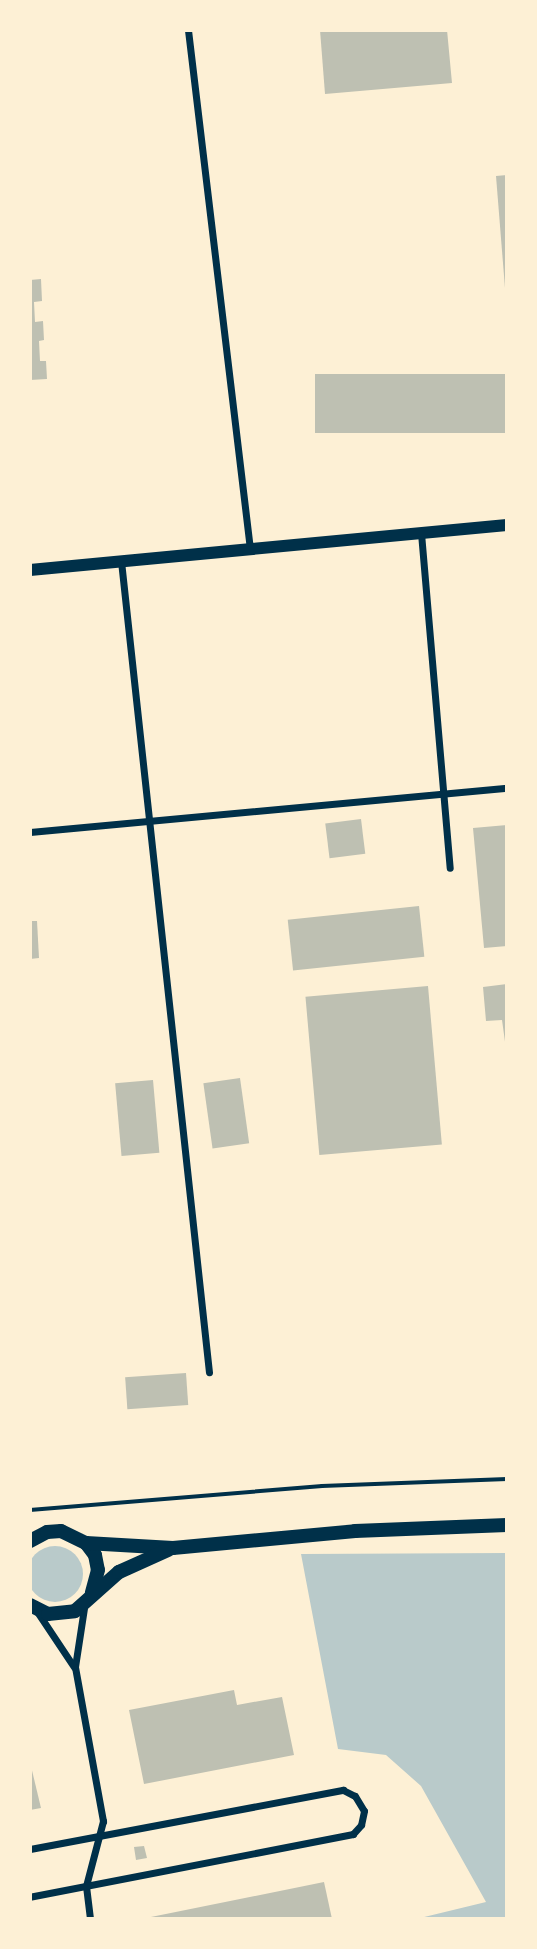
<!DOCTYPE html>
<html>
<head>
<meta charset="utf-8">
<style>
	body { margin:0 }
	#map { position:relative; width:537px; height:1949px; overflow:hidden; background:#fdf0d5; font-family:Jost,sans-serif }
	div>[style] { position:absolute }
	.green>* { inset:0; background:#b9caca }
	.round { border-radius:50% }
	.building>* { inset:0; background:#bec0b2; transform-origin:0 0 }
	.path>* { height:3.5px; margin:-1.75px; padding:0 1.75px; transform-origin:1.75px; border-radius:1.75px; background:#003049 }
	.minor>* { height:7px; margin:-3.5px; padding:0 3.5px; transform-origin:3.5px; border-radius:3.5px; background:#003049 }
	.tertiary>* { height:12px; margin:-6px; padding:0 6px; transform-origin:6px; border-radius:6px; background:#003049 }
	.secondary>* { height:14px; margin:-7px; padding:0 7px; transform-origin:7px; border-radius:7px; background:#003049 }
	span { translate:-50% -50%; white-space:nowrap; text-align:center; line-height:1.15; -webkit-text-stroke:5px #fdf0d5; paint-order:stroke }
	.frame { position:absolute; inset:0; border:32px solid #fdf0d5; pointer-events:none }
</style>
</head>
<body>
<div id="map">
	<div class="green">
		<i class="round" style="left:27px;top:1546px;width:56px;height:56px"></i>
		<i style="clip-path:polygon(507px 1553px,507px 1919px,416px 1919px,486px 1902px,421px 1786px,386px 1755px,338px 1749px,301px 1554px)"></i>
	</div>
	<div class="building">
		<i style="clip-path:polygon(320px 30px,447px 30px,452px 83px,325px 94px)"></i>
		<i style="clip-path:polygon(507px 175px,507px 288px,505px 288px,496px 176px)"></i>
		<i style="clip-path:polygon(41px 279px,42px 301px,34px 302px,35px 322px,43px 321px,44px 340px,39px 341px,40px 361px,46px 361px,47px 379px,30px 380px,30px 280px)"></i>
		<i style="left:507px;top:374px;width:59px;height:192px;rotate:90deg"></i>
		<i style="left:361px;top:819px;width:35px;height:36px;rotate:83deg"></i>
		<i style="clip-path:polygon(507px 825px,507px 946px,484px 948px,473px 828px)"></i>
		<i style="left:419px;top:906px;width:51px;height:132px;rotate:84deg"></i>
		<i style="clip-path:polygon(30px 921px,37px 921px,39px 958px,30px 959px)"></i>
		<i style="clip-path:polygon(507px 984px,507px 1048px,506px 1049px,502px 1020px,486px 1021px,483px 987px)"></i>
		<i style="left:428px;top:986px;width:159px;height:123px;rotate:85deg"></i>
		<i style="left:240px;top:1078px;width:66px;height:37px;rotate:82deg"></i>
		<i style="left:153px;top:1080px;width:73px;height:38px;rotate:85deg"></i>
		<i style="left:186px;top:1373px;width:32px;height:61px;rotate:86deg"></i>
		<i style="clip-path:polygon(234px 1690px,237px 1705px,282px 1697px,294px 1755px,144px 1784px,129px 1710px)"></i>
		<i style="clip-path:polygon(30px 1762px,41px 1808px,30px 1810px)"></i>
		<i style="clip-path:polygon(144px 1846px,147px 1858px,136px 1860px,134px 1847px)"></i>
		<i style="clip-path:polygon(324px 1882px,332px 1919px,147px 1919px,146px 1918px)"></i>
	</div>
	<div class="path">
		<i style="left:30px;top:1510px;width:293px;rotate:-4.7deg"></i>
		<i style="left:322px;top:1486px;width:185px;rotate:-2.2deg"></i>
	</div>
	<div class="minor">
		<i style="left:188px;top:30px;width:523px;rotate:83.19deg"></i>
		<i style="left:421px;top:533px;width:336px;rotate:85.1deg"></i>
		<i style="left:121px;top:561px;width:816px;rotate:83.81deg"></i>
		<i style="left:30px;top:832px;width:479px;rotate:-5.3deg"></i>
		<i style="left:84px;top:1608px;width:60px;rotate:98.7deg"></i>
		<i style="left:75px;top:1667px;width:157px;rotate:79.7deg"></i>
		<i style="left:103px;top:1821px;width:67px;rotate:104.7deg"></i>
		<i style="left:86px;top:1886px;width:33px;rotate:83deg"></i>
		<i style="left:38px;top:1613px;width:65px;rotate:56.3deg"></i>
		<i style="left:30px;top:1849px;width:319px;rotate:-10.7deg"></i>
		<i style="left:343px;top:1790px;width:13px;rotate:27deg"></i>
		<i style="left:355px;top:1796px;width:17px;rotate:59deg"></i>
		<i style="left:364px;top:1811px;width:14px;rotate:102deg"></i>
		<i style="left:361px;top:1825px;width:12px;rotate:132deg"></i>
		<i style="left:353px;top:1834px;width:329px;rotate:169deg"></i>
	</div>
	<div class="tertiary">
		<i style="left:30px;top:570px;width:479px;rotate:-5.4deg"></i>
	</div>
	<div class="secondary">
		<i style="left:30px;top:1541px;width:19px;rotate:-28deg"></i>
		<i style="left:47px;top:1532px;width:14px;rotate:-4deg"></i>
		<i style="left:61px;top:1531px;width:28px;rotate:26deg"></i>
		<i style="left:86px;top:1543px;width:15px;rotate:53deg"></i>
		<i style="left:95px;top:1555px;width:15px;rotate:79deg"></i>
		<i style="left:98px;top:1570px;width:24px;rotate:105deg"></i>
		<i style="left:86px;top:1543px;width:87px;rotate:3.3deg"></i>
		<i style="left:173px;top:1548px;width:183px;rotate:-5.3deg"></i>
		<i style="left:355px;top:1531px;width:152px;rotate:-2.3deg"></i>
		<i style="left:30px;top:1605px;width:20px;rotate:27deg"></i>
		<i style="left:48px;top:1614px;width:27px;rotate:-6deg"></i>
		<i style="left:75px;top:1611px;width:59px;rotate:-41.6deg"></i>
		<i style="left:119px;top:1572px;width:54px;rotate:-24.2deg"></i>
	</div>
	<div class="frame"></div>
</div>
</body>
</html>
